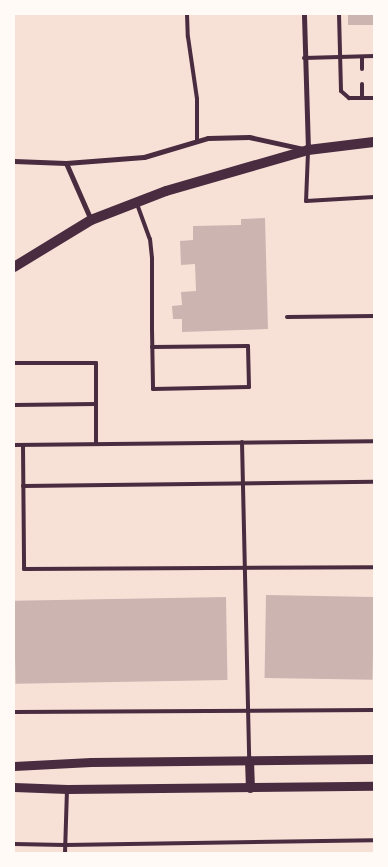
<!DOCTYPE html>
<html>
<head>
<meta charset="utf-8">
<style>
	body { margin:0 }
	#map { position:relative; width:388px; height:867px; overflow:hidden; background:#f7e1d7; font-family:"PT Sans Narrow",sans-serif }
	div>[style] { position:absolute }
	.building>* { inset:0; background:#ccb4b1; transform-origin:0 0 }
	.service>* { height:4px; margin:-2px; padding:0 2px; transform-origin:2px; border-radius:2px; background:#4a2c40 }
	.minor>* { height:5px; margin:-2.5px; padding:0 2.5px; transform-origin:2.5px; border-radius:2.5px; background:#4a2c40 }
	.tertiary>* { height:9px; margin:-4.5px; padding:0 4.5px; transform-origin:4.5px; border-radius:4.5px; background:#4a2c40 }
	.secondary>* { height:10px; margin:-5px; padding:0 5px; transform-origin:5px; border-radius:5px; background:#4a2c40 }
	span { translate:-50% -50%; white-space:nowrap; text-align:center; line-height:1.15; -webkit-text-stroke:4px #fffaf5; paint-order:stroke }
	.frame { position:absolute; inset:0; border:15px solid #fffaf5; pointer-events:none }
</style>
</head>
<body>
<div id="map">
	<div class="building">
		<i style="left:348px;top:14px;width:26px;height:11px"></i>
		<i style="clip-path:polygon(265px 218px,268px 329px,182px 332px,182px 319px,173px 319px,172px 306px,182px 305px,181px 292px,196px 291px,195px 264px,181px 265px,180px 241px,193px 240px,193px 226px,241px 225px,241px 219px)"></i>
		<i style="left:266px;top:595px;width:108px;height:83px;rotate:1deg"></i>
		<i style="left:226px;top:597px;width:83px;height:212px;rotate:89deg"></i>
	</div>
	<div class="service">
		<i style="left:187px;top:14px;width:23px;rotate:88deg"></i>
		<i style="left:188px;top:37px;width:63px;rotate:81.7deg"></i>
		<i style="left:197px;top:99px;width:42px;rotate:90deg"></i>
		<i style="left:339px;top:14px;width:77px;rotate:88.5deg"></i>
		<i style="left:341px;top:91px;width:11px;rotate:41deg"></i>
		<i style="left:349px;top:98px;width:25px"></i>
		<i style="left:362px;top:57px;width:12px;rotate:90deg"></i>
		<i style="left:304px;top:58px;width:70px;rotate:-1.6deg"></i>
		<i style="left:362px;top:84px;width:14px;rotate:90deg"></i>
		<i style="left:308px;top:152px;width:49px;rotate:92.3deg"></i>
		<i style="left:306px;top:201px;width:68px;rotate:-3.4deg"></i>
		<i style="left:137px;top:204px;width:37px;rotate:70deg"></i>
		<i style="left:150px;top:239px;width:19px;rotate:84deg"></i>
		<i style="left:152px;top:258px;width:71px;rotate:90deg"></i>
		<i style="left:152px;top:329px;width:60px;rotate:89deg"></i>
		<i style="left:153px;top:389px;width:96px;rotate:-1.2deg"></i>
		<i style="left:249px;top:387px;width:41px;rotate:-91.4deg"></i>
		<i style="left:248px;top:346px;width:96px;rotate:179.4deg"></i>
		<i style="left:287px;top:317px;width:87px;rotate:-0.7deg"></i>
		<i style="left:14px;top:363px;width:82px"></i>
		<i style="left:96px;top:363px;width:81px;rotate:90deg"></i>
		<i style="left:14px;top:405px;width:82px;rotate:-0.7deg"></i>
		<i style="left:242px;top:442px;width:318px;rotate:88.7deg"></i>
		<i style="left:14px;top:445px;width:360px;rotate:-0.6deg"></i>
		<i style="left:23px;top:445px;width:124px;rotate:89.5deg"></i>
		<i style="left:24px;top:569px;width:350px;rotate:-0.3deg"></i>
		<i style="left:23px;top:486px;width:351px;rotate:-0.7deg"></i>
		<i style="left:14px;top:712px;width:360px;rotate:-0.3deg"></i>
		<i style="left:14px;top:844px;width:51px;rotate:1.1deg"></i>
		<i style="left:65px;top:845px;width:309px;rotate:-0.9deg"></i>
		<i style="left:65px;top:853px;width:64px;rotate:-88.2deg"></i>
	</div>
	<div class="minor">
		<i style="left:14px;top:161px;width:52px;rotate:2.2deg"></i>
		<i style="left:66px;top:163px;width:78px;rotate:-4.4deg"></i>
		<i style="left:144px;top:157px;width:67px;rotate:-16.5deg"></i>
		<i style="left:208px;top:138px;width:41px;rotate:-1.4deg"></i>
		<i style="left:249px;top:137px;width:60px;rotate:12.4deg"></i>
		<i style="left:308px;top:150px;width:136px;rotate:-91.7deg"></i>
		<i style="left:66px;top:163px;width:62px;rotate:66.3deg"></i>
	</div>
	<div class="tertiary">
		<i style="left:249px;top:760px;width:28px;rotate:88deg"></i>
		<i style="left:14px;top:766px;width:77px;rotate:-3deg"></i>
		<i style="left:91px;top:762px;width:283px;rotate:-0.6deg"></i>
		<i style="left:14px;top:787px;width:53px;rotate:2.2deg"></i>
		<i style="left:67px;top:789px;width:307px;rotate:-0.6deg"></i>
	</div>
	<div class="secondary">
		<i style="left:14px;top:267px;width:90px;rotate:-31.4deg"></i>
		<i style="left:91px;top:220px;width:80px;rotate:-21.1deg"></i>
		<i style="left:166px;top:191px;width:148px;rotate:-16.1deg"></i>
		<i style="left:308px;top:150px;width:66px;rotate:-6.9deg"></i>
	</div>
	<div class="frame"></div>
</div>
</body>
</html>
